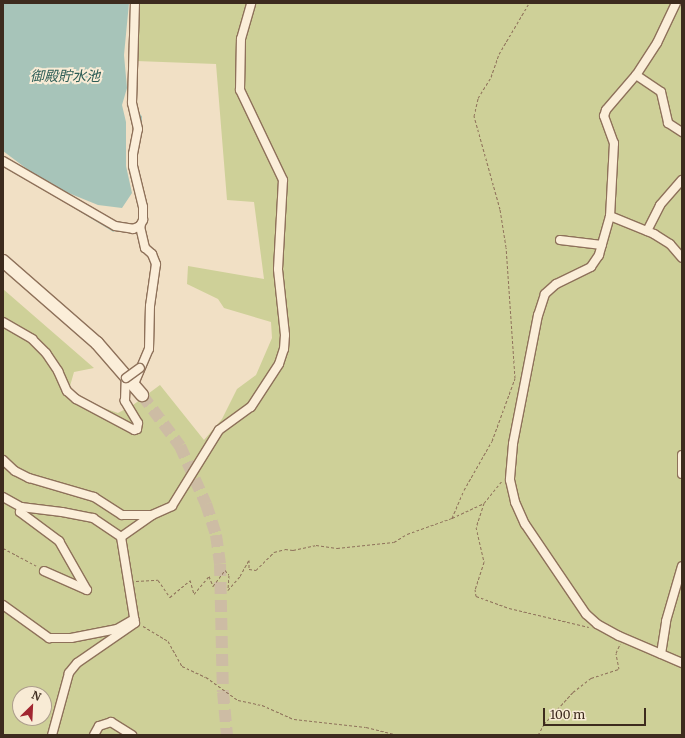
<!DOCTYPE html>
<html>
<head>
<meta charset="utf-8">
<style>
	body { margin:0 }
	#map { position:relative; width:685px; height:738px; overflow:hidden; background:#f1e0c5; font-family:Merriweather,"Noto Sans JP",serif }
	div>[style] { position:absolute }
	.green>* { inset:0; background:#ced098 }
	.water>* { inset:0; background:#a7c4b9 }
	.stream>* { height:2px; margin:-1px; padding:0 1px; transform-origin:1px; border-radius:1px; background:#a7c4b9 }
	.secondary-tunnel>* { height:12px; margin-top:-6px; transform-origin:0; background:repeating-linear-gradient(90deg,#cdbca4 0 12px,transparent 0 18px) }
	.path>* { height:1px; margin-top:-0.5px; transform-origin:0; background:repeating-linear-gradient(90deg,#8e715a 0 3px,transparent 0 5px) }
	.roads { filter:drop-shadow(1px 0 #8e715a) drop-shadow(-1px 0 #8e715a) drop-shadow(0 1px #8e715a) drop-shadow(0 -1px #8e715a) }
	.street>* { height:8px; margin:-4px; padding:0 4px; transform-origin:4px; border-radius:4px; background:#fbeed9 }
	.secondary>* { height:12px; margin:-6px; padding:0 6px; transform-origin:6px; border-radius:6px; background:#fbeed9 }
	.bridges { filter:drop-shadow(1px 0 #8e715a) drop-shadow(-1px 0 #8e715a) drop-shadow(0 1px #8e715a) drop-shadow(0 -1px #8e715a) }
	.street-bridge>* { height:8px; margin:-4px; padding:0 4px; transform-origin:4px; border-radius:4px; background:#fbeed9 }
	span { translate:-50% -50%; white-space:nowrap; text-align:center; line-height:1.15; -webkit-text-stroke:4px #f8ebd5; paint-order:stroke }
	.water-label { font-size:14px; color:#2d5d56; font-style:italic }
	.frame { position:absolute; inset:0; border:4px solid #3d2b1e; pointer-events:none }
	.north { position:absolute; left:12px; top:686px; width:40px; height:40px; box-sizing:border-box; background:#f8ebd5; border:1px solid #ad9e8c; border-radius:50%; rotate:24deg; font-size:11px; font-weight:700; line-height:16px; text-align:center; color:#3d2b1e }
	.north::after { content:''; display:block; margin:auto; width:14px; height:18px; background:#a12630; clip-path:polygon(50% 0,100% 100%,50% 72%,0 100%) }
	.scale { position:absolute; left:543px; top:708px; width:103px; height:18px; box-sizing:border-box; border:2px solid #3d2b1e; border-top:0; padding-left:5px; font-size:12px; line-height:14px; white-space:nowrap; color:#3d2b1e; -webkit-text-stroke:3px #f8ebd5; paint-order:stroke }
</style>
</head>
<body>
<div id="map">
	<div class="green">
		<i style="clip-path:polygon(evenodd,139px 3px,682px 3px,682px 735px,3px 735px,3px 289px,94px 368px,74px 372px,70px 386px,81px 400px,118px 413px,133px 405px,160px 385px,204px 440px,222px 419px,237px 389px,256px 375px,272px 338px,271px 322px,224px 308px,218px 299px,187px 284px,188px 266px,264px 279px,254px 202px,227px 200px,216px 64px,136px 61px,139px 3px,20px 694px,44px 694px,44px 718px,20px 718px,20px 694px)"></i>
	</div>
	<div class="water">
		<i style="clip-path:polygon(3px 3px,129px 3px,124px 55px,127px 88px,122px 105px,126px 122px,126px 166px,132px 193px,122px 208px,98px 205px,66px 192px,31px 172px,3px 151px)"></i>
	</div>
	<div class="stream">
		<i style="left:137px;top:111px;width:7px;rotate:56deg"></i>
		<i style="left:141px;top:117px;width:11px;rotate:90deg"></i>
		<i style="left:69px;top:204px;width:52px;rotate:31deg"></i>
	</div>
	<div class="secondary-tunnel">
		<i style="left:142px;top:395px;width:64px;rotate:53.3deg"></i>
		<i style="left:180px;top:446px;width:64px;rotate:65.9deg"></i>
		<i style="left:206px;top:504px;width:33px;rotate:72deg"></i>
		<i style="left:216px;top:535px;width:29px;rotate:82deg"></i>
		<i style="left:220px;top:564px;width:128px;rotate:88.7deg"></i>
		<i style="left:223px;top:692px;width:43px;rotate:84.7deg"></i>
	</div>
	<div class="path">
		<i style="left:484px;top:503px;width:25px;rotate:108deg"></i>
		<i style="left:476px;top:527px;width:36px;rotate:77deg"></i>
		<i style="left:484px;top:562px;width:28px;rotate:108deg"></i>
		<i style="left:475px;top:589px;width:7px;rotate:82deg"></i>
		<i style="left:476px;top:596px;width:35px;rotate:20deg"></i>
		<i style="left:509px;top:608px;width:82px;rotate:13.4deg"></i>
		<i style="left:452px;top:518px;width:30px;rotate:-67deg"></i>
		<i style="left:464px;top:490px;width:56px;rotate:-60.3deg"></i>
		<i style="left:492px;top:441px;width:67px;rotate:-69.9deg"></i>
		<i style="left:515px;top:378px;width:131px;rotate:-93.9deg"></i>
		<i style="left:506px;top:247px;width:38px;rotate:-99deg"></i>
		<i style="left:500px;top:209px;width:97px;rotate:-105.6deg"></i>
		<i style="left:474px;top:116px;width:18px;rotate:-77deg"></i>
		<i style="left:478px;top:98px;width:25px;rotate:-58deg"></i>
		<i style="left:491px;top:77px;width:24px;rotate:-71deg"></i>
		<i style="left:499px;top:54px;width:59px;rotate:-59.5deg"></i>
		<i style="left:3px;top:548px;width:38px;rotate:28deg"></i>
		<i style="left:136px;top:581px;width:22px;rotate:-3deg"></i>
		<i style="left:158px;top:580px;width:21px;rotate:55deg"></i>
		<i style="left:170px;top:597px;width:26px;rotate:-40deg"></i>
		<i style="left:190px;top:580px;width:15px;rotate:74deg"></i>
		<i style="left:194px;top:594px;width:23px;rotate:-50deg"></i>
		<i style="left:209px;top:576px;width:11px;rotate:68deg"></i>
		<i style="left:213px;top:586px;width:20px;rotate:-53deg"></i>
		<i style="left:225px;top:570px;width:6px;rotate:51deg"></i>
		<i style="left:229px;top:575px;width:15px;rotate:94deg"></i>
		<i style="left:228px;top:590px;width:18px;rotate:-49deg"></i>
		<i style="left:240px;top:576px;width:18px;rotate:-61deg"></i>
		<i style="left:249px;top:560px;width:9px;rotate:90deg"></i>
		<i style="left:249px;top:569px;width:7px;rotate:8deg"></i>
		<i style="left:256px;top:570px;width:25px;rotate:-45deg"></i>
		<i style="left:274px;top:552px;width:11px;rotate:-15deg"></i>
		<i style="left:285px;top:549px;width:8px;rotate:7deg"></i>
		<i style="left:293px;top:550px;width:24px;rotate:-12deg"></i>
		<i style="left:316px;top:545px;width:21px;rotate:8deg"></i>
		<i style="left:337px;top:548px;width:57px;rotate:-6deg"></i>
		<i style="left:394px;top:542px;width:15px;rotate:-32deg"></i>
		<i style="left:407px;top:534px;width:48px;rotate:-19.6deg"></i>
		<i style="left:452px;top:518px;width:35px;rotate:-25deg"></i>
		<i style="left:484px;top:503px;width:28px;rotate:-51deg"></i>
		<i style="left:143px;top:626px;width:29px;rotate:31deg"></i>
		<i style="left:168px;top:641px;width:29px;rotate:61deg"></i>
		<i style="left:182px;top:666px;width:26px;rotate:25deg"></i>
		<i style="left:206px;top:677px;width:39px;rotate:36deg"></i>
		<i style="left:238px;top:700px;width:25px;rotate:12deg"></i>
		<i style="left:262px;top:705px;width:35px;rotate:24deg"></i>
		<i style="left:294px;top:719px;width:72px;rotate:6.3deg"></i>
		<i style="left:366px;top:727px;width:32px;rotate:14deg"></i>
		<i style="left:538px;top:735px;width:13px;rotate:-61deg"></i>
		<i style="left:544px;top:724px;width:43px;rotate:-47.8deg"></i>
		<i style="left:573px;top:692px;width:23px;rotate:-38deg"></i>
		<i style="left:591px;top:678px;width:29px;rotate:-18deg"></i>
		<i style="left:619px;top:669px;width:16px;rotate:-101deg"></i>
		<i style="left:616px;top:653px;width:10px;rotate:-66deg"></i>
	</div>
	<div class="roads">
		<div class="street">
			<i style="left:676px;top:3px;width:44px;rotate:115.4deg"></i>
			<i style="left:657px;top:43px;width:38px;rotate:123deg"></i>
			<i style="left:636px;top:75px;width:46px;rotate:130.6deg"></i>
			<i style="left:606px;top:110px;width:6px;rotate:108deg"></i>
			<i style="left:604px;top:116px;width:29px;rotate:70deg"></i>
			<i style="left:614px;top:143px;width:73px;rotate:93.1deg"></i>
			<i style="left:610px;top:216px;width:41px;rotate:105.8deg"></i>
			<i style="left:599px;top:255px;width:14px;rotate:124deg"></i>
			<i style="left:591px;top:267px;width:39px;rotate:154deg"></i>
			<i style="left:556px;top:284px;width:15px;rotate:138deg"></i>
			<i style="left:545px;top:294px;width:22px;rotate:108deg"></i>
			<i style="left:538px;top:315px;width:131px;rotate:101deg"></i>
			<i style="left:513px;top:444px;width:36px;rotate:95deg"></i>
			<i style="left:510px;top:480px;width:23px;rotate:77deg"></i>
			<i style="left:515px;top:502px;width:24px;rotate:66deg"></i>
			<i style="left:525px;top:524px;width:109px;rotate:55.9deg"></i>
			<i style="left:586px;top:614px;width:15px;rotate:42deg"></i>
			<i style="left:597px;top:624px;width:25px;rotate:29deg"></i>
			<i style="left:619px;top:636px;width:69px;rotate:23.2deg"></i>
			<i style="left:636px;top:75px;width:30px;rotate:34deg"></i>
			<i style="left:661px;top:92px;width:32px;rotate:77deg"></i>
			<i style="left:668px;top:123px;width:17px;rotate:33deg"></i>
			<i style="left:3px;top:161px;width:129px;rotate:30.1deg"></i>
			<i style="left:115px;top:226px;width:18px;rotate:9deg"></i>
			<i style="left:133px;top:229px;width:8px;rotate:-23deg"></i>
			<i style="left:140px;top:226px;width:7px;rotate:-63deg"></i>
			<i style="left:143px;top:220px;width:13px;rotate:-90deg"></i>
			<i style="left:143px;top:207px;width:42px;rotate:-103.7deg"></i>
			<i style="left:133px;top:166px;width:12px;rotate:-90deg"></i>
			<i style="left:133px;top:154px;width:25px;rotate:-79deg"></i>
			<i style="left:138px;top:129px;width:27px;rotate:-103deg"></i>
			<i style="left:132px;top:103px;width:100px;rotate:-88.3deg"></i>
			<i style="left:610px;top:216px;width:48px;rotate:22.2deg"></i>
			<i style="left:654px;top:234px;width:19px;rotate:32deg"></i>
			<i style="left:670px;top:244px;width:18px;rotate:49deg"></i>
			<i style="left:647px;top:231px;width:29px;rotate:-63deg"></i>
			<i style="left:660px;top:205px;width:33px;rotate:-49deg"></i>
			<i style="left:560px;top:240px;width:42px;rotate:6.8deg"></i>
			<i style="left:3px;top:322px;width:34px;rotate:30deg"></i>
			<i style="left:32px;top:339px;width:20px;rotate:45deg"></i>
			<i style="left:46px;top:353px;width:22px;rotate:56deg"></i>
			<i style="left:58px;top:371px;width:22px;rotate:66deg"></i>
			<i style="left:67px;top:391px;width:12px;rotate:42deg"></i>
			<i style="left:76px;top:399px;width:66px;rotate:28.1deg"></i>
			<i style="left:134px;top:430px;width:3px;rotate:-18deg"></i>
			<i style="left:137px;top:429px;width:6px;rotate:-81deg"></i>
			<i style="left:138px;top:423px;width:26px;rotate:-121deg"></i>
			<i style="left:125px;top:401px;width:23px;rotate:-88deg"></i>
			<i style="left:134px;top:384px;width:38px;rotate:-67deg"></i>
			<i style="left:149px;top:349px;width:43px;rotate:-88.7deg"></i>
			<i style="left:150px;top:306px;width:42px;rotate:-81.9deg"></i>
			<i style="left:156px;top:264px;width:11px;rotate:-112deg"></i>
			<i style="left:152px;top:254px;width:9px;rotate:-139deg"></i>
			<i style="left:145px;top:248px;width:23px;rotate:-103deg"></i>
			<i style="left:682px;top:455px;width:19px;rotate:90deg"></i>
			<i style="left:3px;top:460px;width:16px;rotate:43deg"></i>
			<i style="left:15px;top:471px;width:16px;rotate:27deg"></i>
			<i style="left:29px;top:478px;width:68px;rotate:16.3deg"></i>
			<i style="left:94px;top:497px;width:33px;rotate:33deg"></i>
			<i style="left:122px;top:515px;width:30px"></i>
			<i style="left:152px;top:515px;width:22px;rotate:-24deg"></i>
			<i style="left:172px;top:506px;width:89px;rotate:-58.3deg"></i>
			<i style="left:219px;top:430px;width:39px;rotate:-36deg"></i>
			<i style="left:251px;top:407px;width:51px;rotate:-56.9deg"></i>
			<i style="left:279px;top:364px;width:16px;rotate:-72deg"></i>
			<i style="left:284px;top:349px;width:14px;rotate:-86deg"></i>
			<i style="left:285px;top:335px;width:66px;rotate:-96.1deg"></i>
			<i style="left:278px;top:269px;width:89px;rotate:-86.8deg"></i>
			<i style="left:283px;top:180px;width:100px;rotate:-115.5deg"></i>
			<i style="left:240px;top:90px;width:51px;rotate:-88.9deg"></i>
			<i style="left:241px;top:39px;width:37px;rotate:-74deg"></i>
			<i style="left:3px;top:497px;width:21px;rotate:29deg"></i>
			<i style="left:21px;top:507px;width:41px;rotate:7deg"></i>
			<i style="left:62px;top:512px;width:32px;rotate:11deg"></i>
			<i style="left:93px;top:518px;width:34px;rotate:34deg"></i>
			<i style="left:121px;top:537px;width:87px;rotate:80.8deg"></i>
			<i style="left:135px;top:623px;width:70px;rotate:145.4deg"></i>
			<i style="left:77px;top:663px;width:13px;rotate:129deg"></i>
			<i style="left:69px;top:673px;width:64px;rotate:105.3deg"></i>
			<i style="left:21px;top:507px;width:5px;rotate:101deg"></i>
			<i style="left:20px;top:512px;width:49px;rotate:36.6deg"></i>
			<i style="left:59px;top:541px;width:56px;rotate:60.3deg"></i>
			<i style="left:87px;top:590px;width:47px;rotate:-156.2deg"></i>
			<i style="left:121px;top:537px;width:37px;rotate:-35deg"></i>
			<i style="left:3px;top:605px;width:57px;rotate:35.7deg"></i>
			<i style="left:49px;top:638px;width:22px"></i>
			<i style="left:71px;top:638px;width:47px;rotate:-11.1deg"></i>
			<i style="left:117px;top:629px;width:20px;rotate:-30deg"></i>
			<i style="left:661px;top:654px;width:33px;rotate:-81deg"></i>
			<i style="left:666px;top:621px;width:57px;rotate:-73.8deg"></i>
			<i style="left:94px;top:735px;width:10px;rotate:-61deg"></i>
			<i style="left:99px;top:726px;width:13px;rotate:-18deg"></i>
			<i style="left:111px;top:722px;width:25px;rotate:32deg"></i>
		</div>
		<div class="secondary">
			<i style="left:3px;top:261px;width:125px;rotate:41.1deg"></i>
			<i style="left:97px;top:343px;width:69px;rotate:49.1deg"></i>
		</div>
	</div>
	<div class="bridges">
		<div class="street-bridge">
			<i style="left:126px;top:378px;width:17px;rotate:-36deg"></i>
		</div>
	</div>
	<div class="water-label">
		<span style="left:65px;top:76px">御殿貯水池</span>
	</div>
	<div class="frame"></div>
	<div class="north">N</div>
	<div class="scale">100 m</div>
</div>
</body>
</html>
